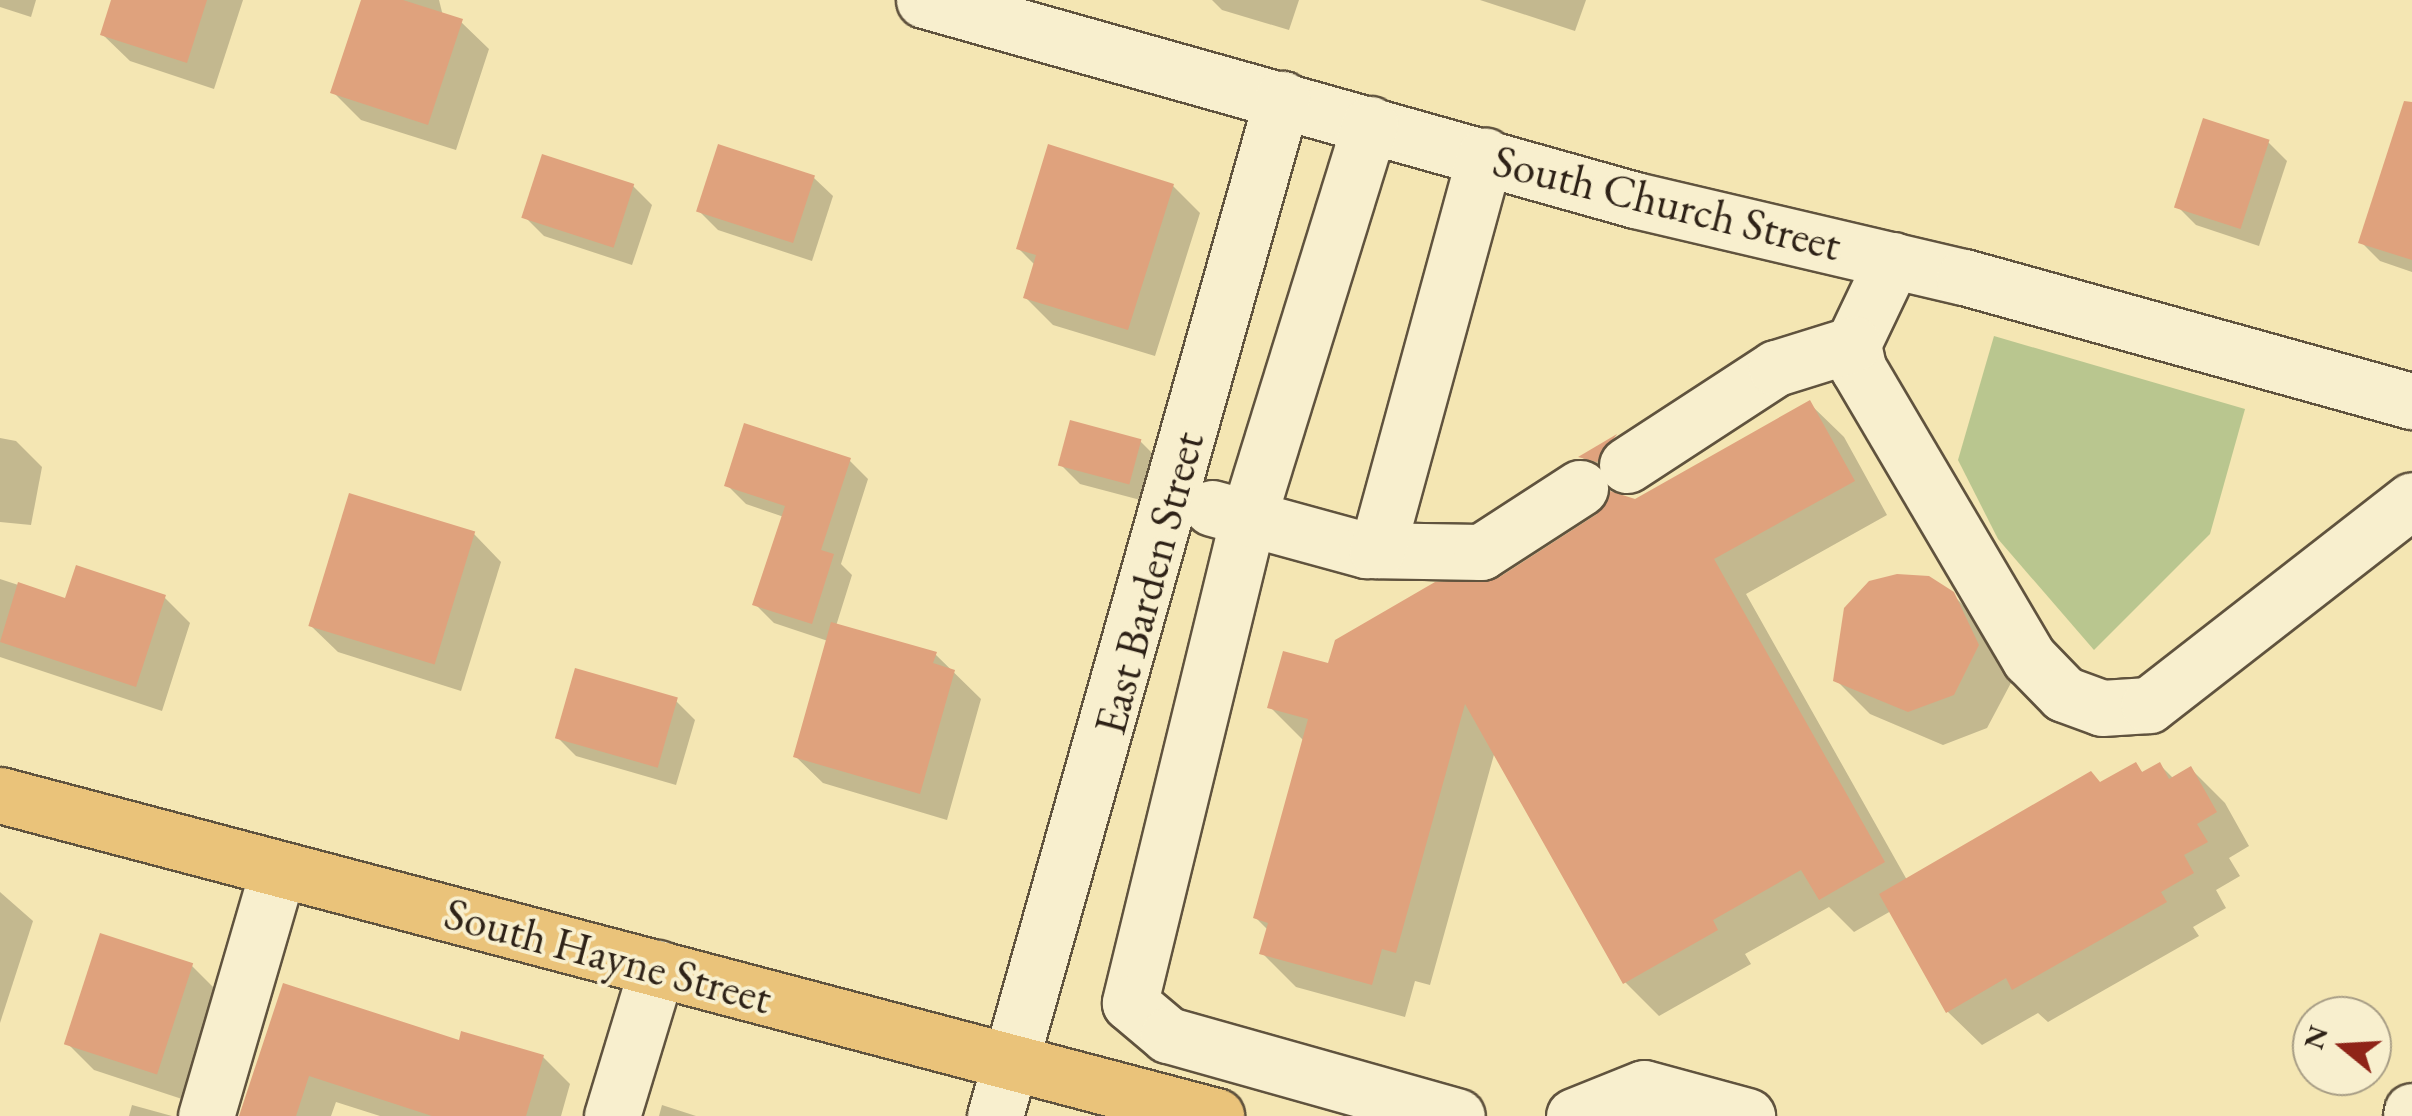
<!DOCTYPE html>
<html>
<head>
<meta charset="utf-8">
<style>
	body { margin:0 }
	#map { position:relative; width:2412px; height:1116px; overflow:hidden; background:#f4e6b3; font-family:"EB Garamond",serif }
	div>[style] { position:absolute }
	.green>* { inset:0; background:#b9c68f }
	.shadow>* { inset:0; background:#0003 }
	.building>* { inset:0; background:#dfa27d; transform-origin:0 0 }
	.roads { filter:drop-shadow(2px 0 #60533e) drop-shadow(-2px 0 #60533e) drop-shadow(0 2px #60533e) drop-shadow(0 -2px #60533e) }
	.minor>* { height:55px; margin:-27.5px; padding:0 27.5px; transform-origin:27.5px; border-radius:27.5px; background:#f8efce }
	.major>* { height:55px; margin:-27.5px; padding:0 27.5px; transform-origin:27.5px; border-radius:27.5px; background:#eac37a }
	span { translate:-50% -50%; white-space:nowrap; text-align:center; line-height:1.15; -webkit-text-stroke:8px #f8efce; paint-order:stroke }
	.street-label { font-size:45px; color:#2e2217 }
	.north { position:absolute; left:2292px; top:996px; width:100px; height:100px; box-sizing:border-box; background:#f8efce; border:2px solid #a79d85; border-radius:50%; rotate:288deg; font-size:28px; font-weight:700; line-height:40px; text-align:center; color:#2e2217 }
	.north::after { content:''; display:block; margin:auto; width:35px; height:45px; background:#8f2418; clip-path:polygon(50% 0,100% 100%,50% 72%,0 100%) }
</style>
</head>
<body>
<div id="map">
	<div class="green">
		<i style="clip-path:polygon(1994px 336px,2245px 409px,2210px 534px,2094px 650px,1998px 539px,1958px 460px)"></i>
	</div>
	<div class="shadow">
		<i style="clip-path:polygon(0 0,36px 0,31px 17px,0 7px)"></i>
		<i style="clip-path:polygon(113px 0,243px 0,214px 89px,130px 61px,102px 34px)"></i>
		<i style="clip-path:polygon(363px 0,439px 0,443px 16px,461px 22px,489px 49px,456px 150px,361px 120px,333px 92px)"></i>
		<i style="clip-path:polygon(1212px 0,1299px 0,1289px 30px,1222px 10px)"></i>
		<i style="clip-path:polygon(1480px 0,1586px 0,1575px 31px)"></i>
		<i style="clip-path:polygon(2268px 142px,2287px 161px,2259px 246px,2196px 225px,2177px 206px)"></i>
		<i style="clip-path:polygon(814px 178px,833px 196px,812px 261px,718px 230px,699px 211px)"></i>
		<i style="clip-path:polygon(2412px 180px,2412px 272px,2380px 261px,2361px 242px)"></i>
		<i style="clip-path:polygon(633px 186px,652px 205px,632px 265px,544px 236px,525px 217px)"></i>
		<i style="clip-path:polygon(1173px 186px,1200px 213px,1155px 356px,1053px 325px,1025px 297px,1035px 265px,1018px 248px)"></i>
		<i style="clip-path:polygon(1810px 404px,1844px 437px,1887px 515px,1746px 594px,1907px 880px,2135px 765px,2144px 774px,2160px 765px,2174px 779px,2191px 769px,2225px 803px,2249px 846px,2229px 858px,2240px 876px,2216px 890px,2226px 908px,2193px 927px,2199px 936px,2048px 1022px,2038px 1013px,1982px 1045px,1948px 1012px,1891px 911px,1854px 932px,1829px 907px,1745px 954px,1751px 964px,1659px 1016px,1625px 982px,1495px 751px,1430px 985px,1415px 981px,1405px 1017px,1296px 987px,1262px 953px,1268px 930px,1255px 917px,1304px 741px,1270px 707px,1329px 666px,1499px 581px)"></i>
		<i style="clip-path:polygon(1617px 437px,1649px 470px,1631px 495px,1614px 490px,1582px 457px)"></i>
		<i style="clip-path:polygon(0 438px,16px 441px,42px 467px,31px 525px,0 522px)"></i>
		<i style="clip-path:polygon(1140px 441px,1159px 460px,1148px 502px,1080px 484px,1061px 465px)"></i>
		<i style="clip-path:polygon(849px 460px,868px 479px,841px 564px,852px 575px,836px 626px,935px 654px,981px 699px,947px 820px,823px 783px,795px 756px,828px 641px,774px 623px,755px 604px,784px 517px,746px 504px,727px 485px)"></i>
		<i style="clip-path:polygon(474px 534px,501px 562px,461px 691px,338px 652px,310px 625px)"></i>
		<i style="clip-path:polygon(0 579px,67px 601px,164px 597px,190px 623px,162px 711px,0 657px)"></i>
		<i style="clip-path:polygon(1952px 594px,1987px 629px,2012px 681px,1987px 728px,1943px 745px,1870px 714px,1836px 680px)"></i>
		<i style="clip-path:polygon(676px 701px,695px 720px,676px 785px,576px 756px,557px 737px)"></i>
		<i style="clip-path:polygon(0 892px,33px 921px,0 1023px)"></i>
		<i style="clip-path:polygon(192px 966px,219px 993px,185px 1100px,94px 1070px,67px 1043px)"></i>
		<i style="clip-path:polygon(284px 986px,461px 1043px,543px 1057px,570px 1084px,561px 1116px,380px 1116px,336px 1102px,331px 1116px,243px 1116px)"></i>
		<i style="clip-path:polygon(132px 1105px,172px 1116px,129px 1116px)"></i>
		<i style="clip-path:polygon(662px 1105px,696px 1116px,659px 1116px)"></i>
	</div>
	<div class="building">
		<i style="clip-path:polygon(111px 0,207px 0,187px 63px,100px 35px)"></i>
		<i style="clip-path:polygon(361px 0,403px 0,463px 19px,428px 125px,330px 93px)"></i>
		<i style="clip-path:polygon(2404px 101px,2412px 102px,2412px 260px,2358px 243px)"></i>
		<i style="left:2203px;top:118px;width:70px;height:94px;rotate:18deg"></i>
		<i style="left:718px;top:144px;width:102px;height:71px;rotate:18deg"></i>
		<i style="clip-path:polygon(1048px 144px,1174px 184px,1128px 330px,1023px 298px,1036px 255px,1016px 249px)"></i>
		<i style="left:542px;top:154px;width:97px;height:67px;rotate:18deg"></i>
		<i style="clip-path:polygon(1810px 400px,1855px 481px,1714px 559px,1885px 862px,1819px 900px,1801px 870px,1713px 920px,1718px 930px,1623px 984px,1465px 704px,1396px 953px,1382px 949px,1372px 985px,1259px 954px,1268px 923px,1253px 918px,1308px 719px,1267px 708px,1283px 651px,1328px 663px,1335px 640px,1435px 582px,1498px 578px,1597px 514px,1610px 491px,1635px 499px)"></i>
		<i style="left:1070px;top:420px;width:74px;height:47px;rotate:15deg"></i>
		<i style="clip-path:polygon(744px 423px,851px 458px,821px 550px,834px 554px,812px 624px,752px 605px,785px 506px,724px 486px)"></i>
		<i style="clip-path:polygon(1617px 434px,1597px 462px,1578px 457px)"></i>
		<i style="left:349px;top:493px;width:132px;height:139px;rotate:17deg"></i>
		<i style="clip-path:polygon(76px 565px,166px 595px,136px 687px,0 642px,18px 582px,65px 598px)"></i>
		<i style="clip-path:polygon(1897px 574px,1929px 576px,1954px 592px,1979px 645px,1954px 695px,1908px 712px,1833px 681px,1844px 608px,1869px 581px)"></i>
		<i style="clip-path:polygon(831px 622px,937px 652px,933px 663px,955px 670px,920px 794px,793px 757px)"></i>
		<i style="left:575px;top:668px;width:107px;height:73px;rotate:16deg"></i>
		<i style="clip-path:polygon(2136px 762px,2142px 772px,2160px 762px,2169px 779px,2191px 766px,2217px 812px,2197px 824px,2208px 842px,2184px 855px,2194px 873px,2161px 892px,2167px 902px,2012px 990px,2006px 978px,1946px 1013px,1879px 894px,2091px 771px,2100px 782px)"></i>
		<i style="left:100px;top:933px;width:98px;height:117px;rotate:18deg"></i>
		<i style="clip-path:polygon(283px 983px,459px 1040px,461px 1031px,544px 1055px,526px 1116px,432px 1116px,309px 1076px,296px 1116px,239px 1116px)"></i>
	</div>
	<div class="roads">
		<div class="minor">
			<i style="left:924px;top:0;width:739px;rotate:15.71deg"></i>
			<i style="left:1635px;top:200px;width:338px;rotate:13.2deg"></i>
			<i style="left:1964px;top:277px;width:465px;rotate:15.5deg"></i>
			<i style="left:1370px;top:124px;width:412px;rotate:107.2deg"></i>
			<i style="left:1248px;top:518px;width:499px;rotate:103.7deg"></i>
			<i style="left:1130px;top:1003px;width:50px;rotate:40.1deg"></i>
			<i style="left:1168px;top:1035px;width:300px;rotate:15.7deg"></i>
			<i style="left:1893px;top:260px;width:93px;rotate:115.5deg"></i>
			<i style="left:1853px;top:344px;width:25px;rotate:78deg"></i>
			<i style="left:1858px;top:368px;width:337px;rotate:59.5deg"></i>
			<i style="left:2029px;top:658px;width:50px;rotate:45.8deg"></i>
			<i style="left:2064px;top:694px;width:40px;rotate:20.2deg"></i>
			<i style="left:2102px;top:708px;width:47px;rotate:-3.7deg"></i>
			<i style="left:2149px;top:705px;width:333px;rotate:-37.9deg"></i>
			<i style="left:1627px;top:465px;width:178px;rotate:-33.1deg"></i>
			<i style="left:1776px;top:368px;width:81px;rotate:-17.3deg"></i>
			<i style="left:1212px;top:508px;width:160px;rotate:15.3deg"></i>
			<i style="left:1366px;top:550px;width:115px;rotate:1deg"></i>
			<i style="left:1481px;top:552px;width:118px;rotate:-32.9deg"></i>
			<i style="left:1377px;top:550px;width:409px;rotate:-74.7deg"></i>
			<i style="left:206px;top:1116px;width:256px;rotate:-73.7deg"></i>
			<i style="left:612px;top:1116px;width:155px;rotate:-73.1deg"></i>
			<i style="left:995px;top:1116px;width:1057px;rotate:-74.24deg"></i>
			<i style="left:1574px;top:1116px;width:75px;rotate:-21.8deg"></i>
			<i style="left:1644px;top:1088px;width:107px;rotate:15.2deg"></i>
			<i style="left:2411px;top:1116px;width:5px;rotate:-79deg"></i>
		</div>
		<div class="major">
			<i style="left:0;top:795px;width:1258px;rotate:14.79deg"></i>
		</div>
	</div>
	<div class="street-label">
		<span style="left:1667px;top:203px;rotate:14deg">South Church Street</span>
		<span style="left:1149px;top:583px;rotate:-75deg">East Barden Street</span>
		<span style="left:608px;top:956px;rotate:15deg">South Hayne Street</span>
	</div>
	<div class="north">N</div>
</div>
</body>
</html>
